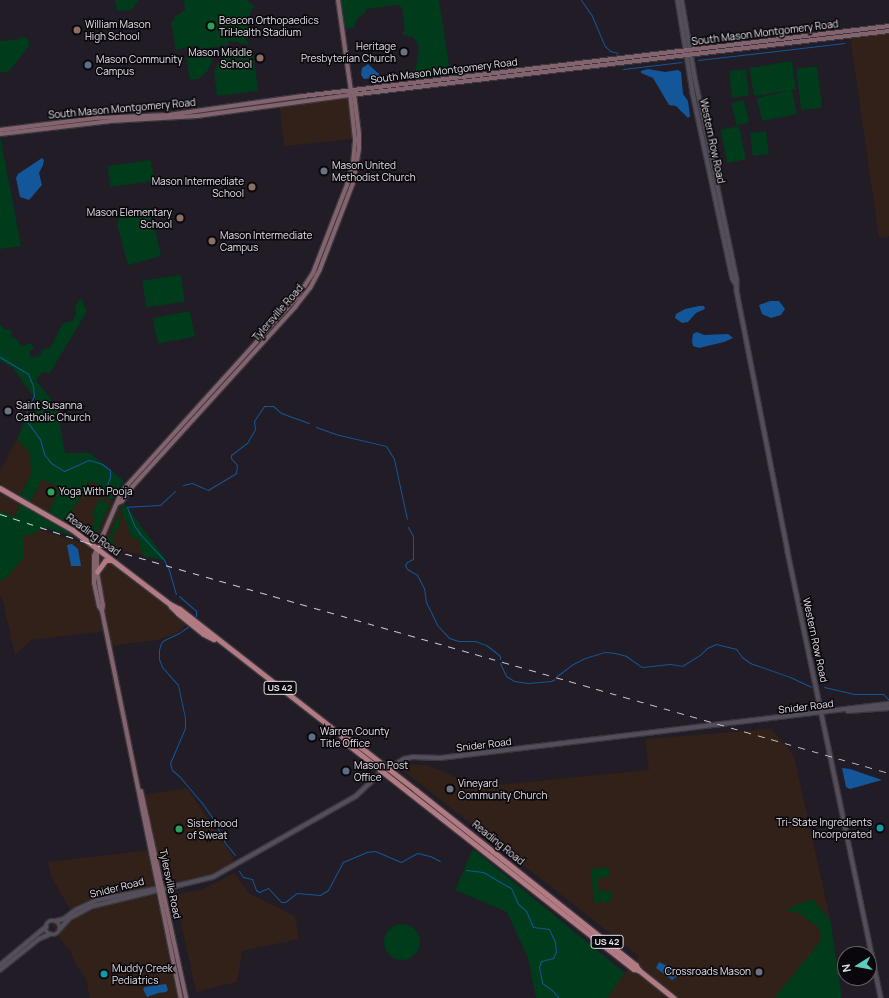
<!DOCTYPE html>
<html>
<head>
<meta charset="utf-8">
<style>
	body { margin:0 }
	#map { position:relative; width:889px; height:998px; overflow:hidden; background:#211c26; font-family:Manrope,sans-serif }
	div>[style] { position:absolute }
	.commercial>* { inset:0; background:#322119; transform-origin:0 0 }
	.green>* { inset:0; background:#003b1b; transform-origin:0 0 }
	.round { border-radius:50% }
	.water>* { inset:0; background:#13579a }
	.stream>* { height:1px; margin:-0.5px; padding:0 0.5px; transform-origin:0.5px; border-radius:0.5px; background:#13579a }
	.roads { filter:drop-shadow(1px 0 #3b373e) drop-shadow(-1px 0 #3b373e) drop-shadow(0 1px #3b373e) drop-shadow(0 -1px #3b373e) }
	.tertiary>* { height:3.5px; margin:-1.75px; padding:0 1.75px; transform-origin:1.75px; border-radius:1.75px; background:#544e5a }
	.tertiary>.ring { margin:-1.75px; padding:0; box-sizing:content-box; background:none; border:3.5px solid #544e5a; border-radius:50% }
	.secondary>* { height:4px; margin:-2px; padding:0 2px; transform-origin:2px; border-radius:2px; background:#83646e }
	.primary>* { height:4.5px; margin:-2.25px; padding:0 2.25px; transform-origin:2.25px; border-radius:2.25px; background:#b27b83 }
	.rail>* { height:1px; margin-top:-0.5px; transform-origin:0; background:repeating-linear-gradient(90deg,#d0ccd4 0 7px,transparent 0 14px) }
	.dots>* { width:11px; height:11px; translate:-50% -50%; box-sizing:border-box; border:2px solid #09070b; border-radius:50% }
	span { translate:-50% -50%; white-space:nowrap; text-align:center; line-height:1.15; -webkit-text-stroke:3px #09070b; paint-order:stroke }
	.shield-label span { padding:1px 3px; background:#09070b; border:1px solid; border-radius:3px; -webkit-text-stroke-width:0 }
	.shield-label { font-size:9px; color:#e7e3ea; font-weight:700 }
	.poi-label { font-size:10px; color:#e7e3ea }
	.left { translate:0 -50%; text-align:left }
	.right { translate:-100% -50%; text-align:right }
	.street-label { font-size:10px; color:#e7e3ea }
	.north { position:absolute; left:837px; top:946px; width:40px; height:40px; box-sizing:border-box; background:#09070b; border:1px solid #625f64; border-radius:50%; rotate:259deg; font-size:11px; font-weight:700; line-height:16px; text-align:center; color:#e7e3ea }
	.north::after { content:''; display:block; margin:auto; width:14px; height:18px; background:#5bcebb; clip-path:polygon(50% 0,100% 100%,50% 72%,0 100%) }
</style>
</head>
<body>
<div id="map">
	<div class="commercial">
		<i style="clip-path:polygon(889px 31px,889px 236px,879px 238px,850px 36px)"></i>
		<i style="left:350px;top:95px;width:44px;height:71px;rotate:84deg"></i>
		<i style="clip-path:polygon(17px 439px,30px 453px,31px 474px,22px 493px,17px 497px,22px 501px,15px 517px,0 511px,0 471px)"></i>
		<i style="clip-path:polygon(42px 479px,59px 488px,48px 515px,29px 504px)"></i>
		<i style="clip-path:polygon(90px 480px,100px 486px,102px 496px,118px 503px,122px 501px,167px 561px,100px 545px,97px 549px,191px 621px,176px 634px,157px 640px,110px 646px,106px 631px,31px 640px,15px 655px,2px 597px,0 596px,0 517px,96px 548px,64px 524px)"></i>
		<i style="clip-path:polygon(771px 729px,794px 756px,830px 919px,842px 998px,604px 998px,639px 956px,395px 764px,427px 765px,479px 787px,649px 770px,645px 739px)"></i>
		<i style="clip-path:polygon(187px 788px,233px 857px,234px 865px,213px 877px,160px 889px,141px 795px)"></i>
		<i style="clip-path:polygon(150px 850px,181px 998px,90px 998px,86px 979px,73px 959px,71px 950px,64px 944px,51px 924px,71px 911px,51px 876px,48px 862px)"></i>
		<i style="clip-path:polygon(234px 873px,250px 894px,295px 916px,299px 939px,242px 951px,237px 982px,196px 992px,175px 895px,203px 889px)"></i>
	</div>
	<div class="green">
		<i style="clip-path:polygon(115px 0,139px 0,131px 10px,117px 11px)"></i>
		<i style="clip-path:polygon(184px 0,246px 0,255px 6px,250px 12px,250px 29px,243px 35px,250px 46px,233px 41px,228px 41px,228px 45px,200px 49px,200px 46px,193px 46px,176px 50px,171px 22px,175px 20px,174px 17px,185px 10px)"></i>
		<i style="clip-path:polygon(338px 0,439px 0,451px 78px,416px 83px,415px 73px,419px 46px,413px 37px,403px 35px,403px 32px,405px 31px,402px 7px,400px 7px,399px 5px,366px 9px,366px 12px,357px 19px,354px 28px,342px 29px)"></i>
		<i style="clip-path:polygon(22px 36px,26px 37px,29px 41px,29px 46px,9px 71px,4px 73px,0 71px,0 41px,20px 39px)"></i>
		<i style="clip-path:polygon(253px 50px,258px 91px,217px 96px,214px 71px,219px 62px,228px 54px)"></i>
		<i style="clip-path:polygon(211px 52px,212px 61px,208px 70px,199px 79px,190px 80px,186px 56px)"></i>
		<i style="clip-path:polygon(792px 61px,796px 89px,792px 90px,797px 114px,762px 121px,757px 98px,792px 90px,754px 96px,749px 68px)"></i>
		<i style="left:817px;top:66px;width:42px;height:21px;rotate:83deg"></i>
		<i style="left:746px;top:69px;width:27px;height:17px;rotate:84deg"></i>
		<i style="left:744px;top:100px;width:23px;height:13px;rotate:77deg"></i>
		<i style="left:739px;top:126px;width:34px;height:19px;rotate:78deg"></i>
		<i style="left:766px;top:131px;width:23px;height:16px;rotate:83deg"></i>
		<i style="clip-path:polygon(0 135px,21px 246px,0 249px)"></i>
		<i style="left:151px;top:160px;width:21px;height:44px;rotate:82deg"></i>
		<i style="clip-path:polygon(150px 207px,161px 256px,128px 265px,117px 224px,120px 216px)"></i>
		<i style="left:181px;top:275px;width:27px;height:39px;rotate:82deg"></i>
		<i style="clip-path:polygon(evenodd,81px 298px,87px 311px,50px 373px,43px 372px,36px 380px,57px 407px,65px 453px,90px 453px,124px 481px,111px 500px,102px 496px,100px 485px,90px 481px,64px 524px,77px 533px,73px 536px,43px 527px,36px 533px,24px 536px,23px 559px,6px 578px,0 581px,0 511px,15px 517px,22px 501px,16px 497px,22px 493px,31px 474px,30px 453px,17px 439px,35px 399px,13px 368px,0 361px,0 324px,5px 329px,11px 330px,11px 337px,17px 339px,18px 342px,23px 346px,31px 343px,34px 349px,29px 351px,31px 358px,40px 356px,42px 350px,50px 348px,63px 323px,73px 321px,76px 313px,75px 305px,81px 298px,42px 479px,59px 488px,48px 515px,29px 504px,42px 479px)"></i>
		<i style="left:190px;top:311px;width:26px;height:38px;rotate:79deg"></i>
		<i style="clip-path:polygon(98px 498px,108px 503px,109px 506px,96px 535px,89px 535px,81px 529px,92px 529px,95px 516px,90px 513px,93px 513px,99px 500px)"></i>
		<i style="clip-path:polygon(124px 503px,167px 561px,143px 556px,138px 539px,131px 537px,126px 521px,120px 510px)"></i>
		<i style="clip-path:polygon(118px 514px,121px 521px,118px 522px,120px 529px,117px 528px,112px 539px,116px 550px,110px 548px,107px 543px)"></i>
		<i style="clip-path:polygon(473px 849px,625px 973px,607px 998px,536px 998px,528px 958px,507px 912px,455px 890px)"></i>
		<i style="clip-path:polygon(608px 867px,609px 877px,597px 878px,599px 892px,611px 891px,612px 901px,594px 903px,591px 869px)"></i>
		<i style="clip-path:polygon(812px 899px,830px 919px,842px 998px,774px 998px,820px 942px,821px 935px,819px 928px,796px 911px,788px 912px,787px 909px)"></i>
		<i class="round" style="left:384px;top:924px;width:36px;height:36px"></i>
	</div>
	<div class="water">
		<i style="clip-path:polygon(368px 64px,379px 74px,379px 77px,364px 79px,361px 75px,362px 68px)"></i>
		<i style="clip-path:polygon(648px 69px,665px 72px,678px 70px,681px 72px,683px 94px,688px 101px,690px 116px,688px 118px,676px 106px,669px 105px,653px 78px,641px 73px,641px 71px)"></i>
		<i style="clip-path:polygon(42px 158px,44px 160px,43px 165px,39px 173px,42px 185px,29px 200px,20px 197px,16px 178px,18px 174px)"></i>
		<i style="clip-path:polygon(770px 301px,779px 301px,785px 309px,781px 315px,771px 318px,762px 314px,759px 305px)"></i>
		<i style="clip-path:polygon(699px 306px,704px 306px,705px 309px,696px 313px,688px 322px,682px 323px,675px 318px,676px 314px,685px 309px)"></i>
		<i style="clip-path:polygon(697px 332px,704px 335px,728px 334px,733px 338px,724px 342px,699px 348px,693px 346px,692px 341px,693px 334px)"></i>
		<i style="clip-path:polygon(72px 544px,78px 549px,81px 566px,71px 566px,67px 545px)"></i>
		<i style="clip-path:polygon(842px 768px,850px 769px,882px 780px,850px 789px,846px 787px)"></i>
		<i style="clip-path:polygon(659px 962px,677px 971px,679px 974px,676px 977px,672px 980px,656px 968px)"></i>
		<i style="clip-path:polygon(166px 984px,168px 990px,166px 992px,158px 993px,147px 997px,143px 989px,145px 987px)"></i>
	</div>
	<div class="stream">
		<i style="left:581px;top:0;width:19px;rotate:55deg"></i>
		<i style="left:592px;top:16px;width:33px;rotate:67deg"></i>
		<i style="left:605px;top:46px;width:7px;rotate:45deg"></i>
		<i style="left:610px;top:51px;width:8px;rotate:14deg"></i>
		<i style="left:698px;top:60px;width:147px;rotate:-6.6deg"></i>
		<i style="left:623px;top:69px;width:59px;rotate:-6.8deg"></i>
		<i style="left:0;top:357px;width:33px;rotate:31deg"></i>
		<i style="left:28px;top:374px;width:13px;rotate:67deg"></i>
		<i style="left:33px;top:386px;width:10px;rotate:84deg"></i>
		<i style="left:34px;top:396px;width:15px;rotate:118deg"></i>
		<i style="left:27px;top:409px;width:11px;rotate:95deg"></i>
		<i style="left:26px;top:420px;width:24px;rotate:54deg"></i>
		<i style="left:40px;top:439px;width:16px;rotate:75deg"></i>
		<i style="left:44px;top:454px;width:11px;rotate:52deg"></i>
		<i style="left:51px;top:463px;width:15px;rotate:32deg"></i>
		<i style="left:64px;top:471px;width:27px;rotate:-24deg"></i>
		<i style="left:89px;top:460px;width:14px;rotate:17deg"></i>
		<i style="left:102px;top:464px;width:10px;rotate:37deg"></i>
		<i style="left:110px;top:470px;width:7px;rotate:90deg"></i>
		<i style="left:110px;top:477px;width:12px;rotate:110deg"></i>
		<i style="left:106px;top:488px;width:7px;rotate:74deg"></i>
		<i style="left:316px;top:427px;width:20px;rotate:20deg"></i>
		<i style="left:335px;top:434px;width:52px;rotate:13.2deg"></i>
		<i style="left:386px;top:446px;width:15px;rotate:58deg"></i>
		<i style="left:394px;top:459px;width:61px;rotate:77.8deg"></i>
		<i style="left:183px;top:485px;width:9px;rotate:-13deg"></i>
		<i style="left:192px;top:483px;width:17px;rotate:24deg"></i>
		<i style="left:208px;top:490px;width:33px;rotate:-31deg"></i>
		<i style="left:236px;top:473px;width:8px;rotate:-83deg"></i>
		<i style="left:237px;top:465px;width:9px;rotate:-131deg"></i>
		<i style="left:231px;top:458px;width:3px;rotate:-90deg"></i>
		<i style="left:231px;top:455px;width:20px;rotate:-37deg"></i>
		<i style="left:247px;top:443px;width:16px;rotate:-60deg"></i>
		<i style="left:255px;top:429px;width:8px;rotate:-97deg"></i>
		<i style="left:254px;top:421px;width:18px;rotate:-56deg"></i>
		<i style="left:264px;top:406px;width:9px"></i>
		<i style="left:273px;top:406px;width:11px;rotate:41deg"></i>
		<i style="left:281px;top:413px;width:30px;rotate:20deg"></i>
		<i style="left:175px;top:491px;width:21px;rotate:137deg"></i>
		<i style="left:160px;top:505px;width:33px;rotate:177deg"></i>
		<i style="left:127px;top:507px;width:19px;rotate:69deg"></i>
		<i style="left:134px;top:525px;width:11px;rotate:56deg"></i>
		<i style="left:140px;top:534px;width:35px;rotate:47deg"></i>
		<i style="left:164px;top:560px;width:11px;rotate:63deg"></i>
		<i style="left:169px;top:570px;width:25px;rotate:74deg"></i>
		<i style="left:408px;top:527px;width:10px;rotate:61deg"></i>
		<i style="left:413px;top:536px;width:23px;rotate:90deg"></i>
		<i style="left:413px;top:559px;width:7px;rotate:153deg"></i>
		<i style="left:407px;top:562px;width:4px;rotate:124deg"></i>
		<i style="left:405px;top:565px;width:4px;rotate:63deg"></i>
		<i style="left:407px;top:569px;width:12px;rotate:31deg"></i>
		<i style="left:417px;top:575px;width:15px;rotate:62deg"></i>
		<i style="left:424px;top:588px;width:14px;rotate:82deg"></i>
		<i style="left:426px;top:602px;width:25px;rotate:64deg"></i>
		<i style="left:437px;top:625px;width:18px;rotate:47deg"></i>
		<i style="left:449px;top:638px;width:10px;rotate:17deg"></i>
		<i style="left:459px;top:641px;width:16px"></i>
		<i style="left:475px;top:641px;width:12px;rotate:20deg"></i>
		<i style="left:486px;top:645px;width:10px;rotate:37deg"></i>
		<i style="left:494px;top:651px;width:8px;rotate:40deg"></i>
		<i style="left:500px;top:656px;width:3px;rotate:90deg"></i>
		<i style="left:179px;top:596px;width:23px;rotate:41deg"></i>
		<i style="left:196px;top:611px;width:5px;rotate:90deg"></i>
		<i style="left:189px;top:626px;width:12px;rotate:145deg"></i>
		<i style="left:179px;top:633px;width:17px;rotate:155deg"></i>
		<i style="left:164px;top:640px;width:4px;rotate:135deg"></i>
		<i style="left:161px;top:643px;width:7px;rotate:106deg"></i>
		<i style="left:159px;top:650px;width:9px;rotate:90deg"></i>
		<i style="left:159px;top:659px;width:9px;rotate:69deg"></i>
		<i style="left:162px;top:667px;width:24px;rotate:48deg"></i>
		<i style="left:178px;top:685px;width:34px;rotate:78deg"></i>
		<i style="left:185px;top:718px;width:10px;rotate:90deg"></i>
		<i style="left:185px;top:728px;width:38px;rotate:113deg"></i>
		<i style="left:170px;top:763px;width:7px;rotate:74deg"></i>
		<i style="left:172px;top:770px;width:11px;rotate:41deg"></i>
		<i style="left:180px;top:777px;width:34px;rotate:50deg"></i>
		<i style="left:202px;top:803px;width:19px;rotate:55deg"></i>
		<i style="left:213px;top:819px;width:28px;rotate:63deg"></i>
		<i style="left:226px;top:844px;width:14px;rotate:51deg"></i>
		<i style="left:500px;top:663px;width:14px;rotate:65deg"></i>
		<i style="left:506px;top:676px;width:9px;rotate:32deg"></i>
		<i style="left:514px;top:681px;width:14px;rotate:8deg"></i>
		<i style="left:528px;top:683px;width:23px;rotate:-5deg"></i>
		<i style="left:551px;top:681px;width:4px;rotate:-27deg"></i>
		<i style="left:557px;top:676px;width:20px;rotate:-37deg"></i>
		<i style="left:573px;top:664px;width:13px;rotate:-27deg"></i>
		<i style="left:585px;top:658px;width:21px;rotate:-17deg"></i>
		<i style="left:605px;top:652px;width:10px;rotate:6deg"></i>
		<i style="left:615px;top:653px;width:11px;rotate:15deg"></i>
		<i style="left:626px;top:656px;width:19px;rotate:35deg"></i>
		<i style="left:642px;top:667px;width:28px;rotate:-6deg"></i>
		<i style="left:670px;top:664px;width:12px;rotate:9deg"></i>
		<i style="left:682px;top:666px;width:22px;rotate:-32deg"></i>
		<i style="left:701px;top:654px;width:8px;rotate:-45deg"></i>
		<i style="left:707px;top:648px;width:10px;rotate:-24deg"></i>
		<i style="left:716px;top:644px;width:21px;rotate:14deg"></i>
		<i style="left:736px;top:649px;width:10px;rotate:53deg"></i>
		<i style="left:742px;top:657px;width:10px;rotate:37deg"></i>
		<i style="left:750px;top:663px;width:42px;rotate:19.3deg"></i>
		<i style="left:790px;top:677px;width:23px;rotate:25deg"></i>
		<i style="left:824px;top:687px;width:31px;rotate:13deg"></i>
		<i style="left:854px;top:694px;width:29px"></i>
		<i style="left:883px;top:694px;width:8px;rotate:45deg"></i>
		<i style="left:466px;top:870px;width:17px;rotate:7deg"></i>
		<i style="left:483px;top:872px;width:32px;rotate:30deg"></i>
		<i style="left:511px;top:888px;width:17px;rotate:66deg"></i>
		<i style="left:518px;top:904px;width:11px;rotate:41deg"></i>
		<i style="left:526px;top:911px;width:17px;rotate:66deg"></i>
		<i style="left:533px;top:927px;width:16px;rotate:7deg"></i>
		<i style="left:549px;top:929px;width:14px;rotate:65deg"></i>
		<i style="left:555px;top:942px;width:10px;rotate:84deg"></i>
		<i style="left:556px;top:952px;width:7px;rotate:117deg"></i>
		<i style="left:553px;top:958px;width:12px;rotate:166deg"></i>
		<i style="left:541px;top:961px;width:6px;rotate:108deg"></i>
		<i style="left:539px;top:967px;width:16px;rotate:79deg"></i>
		<i style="left:542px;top:983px;width:12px;rotate:35deg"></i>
		<i style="left:552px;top:990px;width:11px;rotate:49deg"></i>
		<i style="left:239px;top:871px;width:7px;rotate:56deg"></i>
		<i style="left:243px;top:877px;width:9px;rotate:13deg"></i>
		<i style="left:252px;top:879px;width:12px;rotate:70deg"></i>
		<i style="left:256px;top:890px;width:4px;rotate:34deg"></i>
		<i style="left:259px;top:892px;width:10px;rotate:-24deg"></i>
		<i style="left:268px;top:888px;width:19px;rotate:47deg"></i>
		<i style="left:281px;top:902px;width:4px"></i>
		<i style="left:285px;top:902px;width:15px;rotate:-37deg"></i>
		<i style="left:297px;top:893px;width:23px;rotate:5deg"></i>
		<i style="left:320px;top:895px;width:9px;rotate:-32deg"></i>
		<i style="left:328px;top:890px;width:32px;rotate:-62deg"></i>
		<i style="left:343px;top:862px;width:25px;rotate:-23deg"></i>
		<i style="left:366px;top:852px;width:9px;rotate:-6deg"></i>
		<i style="left:375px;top:851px;width:28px;rotate:23deg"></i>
		<i style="left:401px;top:862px;width:18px;rotate:-29deg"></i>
		<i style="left:417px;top:853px;width:13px;rotate:13deg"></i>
		<i style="left:430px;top:856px;width:11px;rotate:27deg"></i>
	</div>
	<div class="roads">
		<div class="tertiary">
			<i style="left:678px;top:0;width:94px;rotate:80.8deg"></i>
			<i style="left:693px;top:93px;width:190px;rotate:77.9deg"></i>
			<i style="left:733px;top:279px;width:6px;rotate:59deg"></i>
			<i style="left:682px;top:0;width:78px;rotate:80.4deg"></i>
			<i style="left:695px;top:77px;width:206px;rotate:78.3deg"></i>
			<i style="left:737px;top:279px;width:12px;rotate:90deg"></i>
			<i style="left:737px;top:291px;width:266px;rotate:78.9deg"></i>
			<i style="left:788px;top:552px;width:456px;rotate:78.2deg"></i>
			<i style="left:848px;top:711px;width:41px;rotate:-4.2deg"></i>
			<i class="ring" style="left:46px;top:921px;width:10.5px;height:10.5px"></i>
			<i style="left:56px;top:921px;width:8px;rotate:-14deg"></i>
			<i style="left:64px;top:919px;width:15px;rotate:-37deg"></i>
			<i style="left:76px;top:910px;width:23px;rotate:-25deg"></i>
			<i style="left:97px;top:900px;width:64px;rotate:-10.8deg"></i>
			<i style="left:60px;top:929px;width:15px;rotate:-48deg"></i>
			<i style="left:70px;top:918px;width:26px;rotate:-28deg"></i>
			<i style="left:93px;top:906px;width:123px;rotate:-13.6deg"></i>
			<i style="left:213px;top:877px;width:164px;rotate:-29.5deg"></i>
			<i style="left:356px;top:796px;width:33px;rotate:-43deg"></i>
			<i style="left:380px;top:774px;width:28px;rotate:-32deg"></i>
			<i style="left:404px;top:759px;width:9px;rotate:-13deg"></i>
			<i style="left:413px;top:757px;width:27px;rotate:2deg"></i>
			<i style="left:440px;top:758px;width:452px;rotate:-6.9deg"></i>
			<i style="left:0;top:965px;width:60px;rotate:-39.6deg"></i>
			<i style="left:0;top:970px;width:50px;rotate:-38.5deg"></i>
			<i style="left:39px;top:939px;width:12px;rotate:-24deg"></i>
		</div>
		<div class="secondary">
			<i style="left:0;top:130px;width:96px;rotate:-7.2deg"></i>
			<i style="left:95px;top:118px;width:73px;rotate:-2.4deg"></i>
			<i style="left:168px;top:115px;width:136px;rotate:-8deg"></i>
			<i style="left:303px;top:96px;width:590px;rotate:-6.81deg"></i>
			<i style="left:0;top:134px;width:112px;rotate:-6.7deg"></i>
			<i style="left:111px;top:121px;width:86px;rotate:-3.3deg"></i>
			<i style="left:197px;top:116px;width:154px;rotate:-7.8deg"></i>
			<i style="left:350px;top:95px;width:543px;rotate:-6.77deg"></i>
			<i style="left:118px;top:503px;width:4px;rotate:-27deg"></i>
			<i style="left:122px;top:501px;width:17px;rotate:-54deg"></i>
			<i style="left:132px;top:487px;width:243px;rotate:-47.8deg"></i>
			<i style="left:295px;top:307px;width:24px;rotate:-52deg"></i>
			<i style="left:310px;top:288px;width:21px;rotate:-62deg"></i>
			<i style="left:320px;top:269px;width:92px;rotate:-69deg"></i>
			<i style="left:353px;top:183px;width:35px;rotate:-80deg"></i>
			<i style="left:359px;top:149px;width:15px;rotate:-90deg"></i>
			<i style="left:359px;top:134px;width:39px;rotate:-97deg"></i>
			<i style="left:354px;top:95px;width:5px;rotate:-127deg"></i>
			<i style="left:351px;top:91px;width:92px;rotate:-98.1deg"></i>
			<i style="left:97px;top:549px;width:23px;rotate:90deg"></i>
			<i style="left:97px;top:572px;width:34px;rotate:80deg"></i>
			<i style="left:103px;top:605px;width:6px;rotate:99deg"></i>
			<i style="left:102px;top:611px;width:395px;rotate:78.5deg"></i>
			<i style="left:102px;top:611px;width:6px;rotate:-121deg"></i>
			<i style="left:99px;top:606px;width:24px;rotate:-102deg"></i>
			<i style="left:94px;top:583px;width:27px;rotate:-90deg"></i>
			<i style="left:94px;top:556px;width:71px;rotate:-66.7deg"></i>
			<i style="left:122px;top:491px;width:263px;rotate:-47.9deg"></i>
			<i style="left:298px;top:296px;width:27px;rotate:-57deg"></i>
			<i style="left:313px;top:273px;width:94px;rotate:-68.9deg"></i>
			<i style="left:347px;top:185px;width:22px;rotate:-74deg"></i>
			<i style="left:353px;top:164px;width:25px;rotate:-85deg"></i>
			<i style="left:355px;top:139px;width:46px;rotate:-96.2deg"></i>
			<i style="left:141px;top:791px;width:212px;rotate:77.7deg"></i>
		</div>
		<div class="primary">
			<i style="left:0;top:488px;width:84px;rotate:29.9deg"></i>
			<i style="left:73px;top:530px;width:122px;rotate:37.3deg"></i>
			<i style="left:170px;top:604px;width:11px;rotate:27deg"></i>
			<i style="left:180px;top:609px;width:204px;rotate:38deg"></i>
			<i style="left:341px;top:735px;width:13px;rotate:51deg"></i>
			<i style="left:349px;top:745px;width:362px;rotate:38.2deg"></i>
			<i style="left:634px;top:969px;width:5px;rotate:11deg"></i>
			<i style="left:639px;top:970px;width:45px;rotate:38.7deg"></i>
			<i style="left:97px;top:572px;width:14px;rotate:-54deg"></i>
			<i style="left:105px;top:561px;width:8px"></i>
			<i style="left:171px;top:606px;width:10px;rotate:45deg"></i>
			<i style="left:178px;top:613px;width:33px;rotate:39deg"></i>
			<i style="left:204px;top:634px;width:11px;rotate:27deg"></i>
			<i style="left:343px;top:736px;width:11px;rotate:27deg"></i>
			<i style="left:353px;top:741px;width:80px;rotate:37.9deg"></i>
			<i style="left:416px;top:790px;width:281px;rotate:38.5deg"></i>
			<i style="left:636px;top:965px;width:6px;rotate:59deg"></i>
		</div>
	</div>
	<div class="rail">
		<i style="left:0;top:514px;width:89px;rotate:18.2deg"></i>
		<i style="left:85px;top:542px;width:837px;rotate:16.03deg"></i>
	</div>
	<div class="dots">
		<i style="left:211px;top:26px;background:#2e9e5b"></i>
		<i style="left:77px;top:30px;background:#8d6e63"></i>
		<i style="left:404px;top:52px;background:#6b7280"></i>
		<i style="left:260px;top:58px;background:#8d6e63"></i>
		<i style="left:88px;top:65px;background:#5c6f8a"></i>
		<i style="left:324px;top:171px;background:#6b7280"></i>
		<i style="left:252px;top:187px;background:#8d6e63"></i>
		<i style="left:180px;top:218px;background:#8d6e63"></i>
		<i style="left:212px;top:241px;background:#8d6e63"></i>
		<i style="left:8px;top:411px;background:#6b7280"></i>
		<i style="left:51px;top:492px;background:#2e9e5b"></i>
		<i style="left:312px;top:737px;background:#5c6f8a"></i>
		<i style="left:346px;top:771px;background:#5c6f8a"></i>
		<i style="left:450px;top:789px;background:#6b7280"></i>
		<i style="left:880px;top:828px;background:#0f9aa8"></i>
		<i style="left:179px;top:829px;background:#2e9e5b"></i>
		<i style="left:759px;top:972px;background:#6b7280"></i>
		<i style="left:104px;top:974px;background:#0f9aa8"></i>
	</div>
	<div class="shield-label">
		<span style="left:280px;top:688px">US 42</span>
		<span style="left:607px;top:942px">US 42</span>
	</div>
	<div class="poi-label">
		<span class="left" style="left:219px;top:26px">Beacon Orthopaedics<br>TriHealth Stadium</span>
		<span class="left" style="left:85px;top:30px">William Mason<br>High School</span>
		<span class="right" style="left:396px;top:52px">Heritage<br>Presbyterian Church</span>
		<span class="right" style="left:252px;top:58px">Mason Middle<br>School</span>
		<span class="left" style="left:96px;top:65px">Mason Community<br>Campus</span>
		<span class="left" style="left:332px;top:171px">Mason United<br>Methodist Church</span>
		<span class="right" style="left:244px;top:187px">Mason Intermediate<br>School</span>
		<span class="right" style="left:172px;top:218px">Mason Elementary<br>School</span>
		<span class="left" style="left:220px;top:241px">Mason Intermediate<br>Campus</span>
		<span class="left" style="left:16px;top:411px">Saint Susanna<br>Catholic Church</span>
		<span class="left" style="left:59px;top:492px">Yoga With Pooja</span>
		<span class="left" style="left:320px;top:737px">Warren County<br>Title Office</span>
		<span class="left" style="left:354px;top:771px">Mason Post<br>Office</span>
		<span class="left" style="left:458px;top:789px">Vineyard<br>Community Church</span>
		<span class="right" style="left:872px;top:828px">Tri-State Ingredients<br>Incorporated</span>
		<span class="left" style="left:187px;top:829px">Sisterhood<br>of Sweat</span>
		<span class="left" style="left:112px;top:974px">Muddy Creek<br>Pediatrics</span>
		<span class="right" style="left:751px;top:972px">Crossroads Mason</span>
	</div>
	<div class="street-label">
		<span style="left:765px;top:33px;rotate:-7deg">South Mason Montgomery Road</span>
		<span style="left:444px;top:71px;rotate:-7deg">South Mason Montgomery Road</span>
		<span style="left:122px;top:109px;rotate:-5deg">South Mason Montgomery Road</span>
		<span style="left:712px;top:141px;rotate:78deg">Western Row Road</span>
		<span style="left:278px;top:313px;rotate:-49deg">Tylersville Road</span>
		<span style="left:93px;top:535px;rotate:36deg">Reading Road</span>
		<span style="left:815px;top:640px;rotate:78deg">Western Row Road</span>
		<span style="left:806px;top:707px;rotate:-7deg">Snider Road</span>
		<span style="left:484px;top:745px;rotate:-7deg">Snider Road</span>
		<span style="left:498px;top:843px;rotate:39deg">Reading Road</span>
		<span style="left:170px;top:884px;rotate:78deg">Tylersville Road</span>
		<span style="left:117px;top:888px;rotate:-14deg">Snider Road</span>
	</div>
	<div class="north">N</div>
</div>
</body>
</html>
